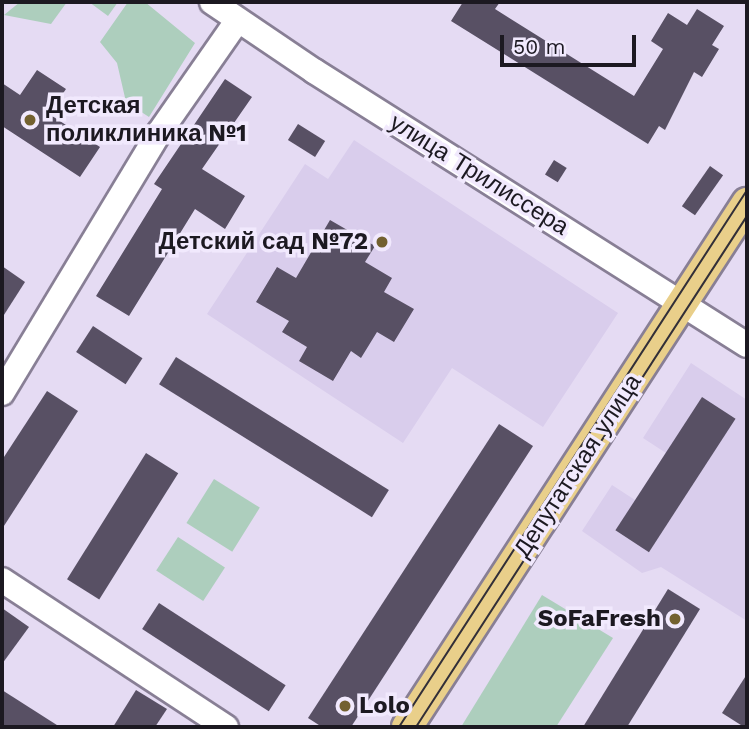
<!DOCTYPE html>
<html>
<head>
<meta charset="utf-8">
<style>
	body { margin:0 }
	#map { position:relative; width:749px; height:729px; overflow:hidden; background:#e5dbf3; font-family:"Work Sans",sans-serif }
	div>[style] { position:absolute }
	.built>* { inset:0; background:#d9cdec }
	.green>* { inset:0; background:#adcebd; transform-origin:0 0 }
	.building>* { inset:0; background:#585064; transform-origin:0 0 }
	.roads { filter:drop-shadow(2px 0 #887f95) drop-shadow(-2px 0 #887f95) drop-shadow(0 2px #887f95) drop-shadow(0 -2px #887f95) }
	.minor>* { height:24px; margin:-12px; padding:0 12px; transform-origin:12px; border-radius:12px; background:#fff }
	.major>* { height:30px; margin:-15px; padding:0 15px; transform-origin:15px; border-radius:15px; background:#e9cf8a }
	.tram>* { height:2px; margin:-1px; padding:0 1px; transform-origin:1px; border-radius:1px; background:#322f38 }
	.dots>* { width:19px; height:19px; translate:-50% -50%; box-sizing:border-box; border:4px solid #f1e9fd; border-radius:50% }
	span { translate:-50% -50%; white-space:nowrap; text-align:center; line-height:1.15; -webkit-text-stroke:7px #f1e9fd; paint-order:stroke }
	.poi-label { font-size:24px; color:#1c1921; font-weight:700 }
	.left { translate:0 -50%; text-align:left }
	.right { translate:-100% -50%; text-align:right }
	.street-label { font-size:24px; color:#1c1921 }
	.frame { position:absolute; inset:0; border:4px solid #1c1921; pointer-events:none }
	.scale { position:absolute; left:500px; top:35px; width:136px; height:32px; box-sizing:border-box; border:4px solid #1c1921; border-top:0; padding-left:9px; font-size:21px; line-height:24px; white-space:nowrap; color:#1c1921; -webkit-text-stroke:5px #f1e9fd; paint-order:stroke }
</style>
</head>
<body>
<div id="map">
	<div class="built">
		<i style="clip-path:polygon(354px 140px,618px 313px,543px 427px,452px 368px,403px 443px,207px 314px,305px 164px,328px 179px)"></i>
		<i style="clip-path:polygon(691px 363px,747px 400px,747px 621px,661px 567px,642px 573px,582px 531px,612px 485px,635px 500px,666px 453px,643px 438px)"></i>
	</div>
	<div class="green">
		<i style="clip-path:polygon(20px 2px,67px 2px,51px 24px,4px 15px)"></i>
		<i style="clip-path:polygon(89px 2px,118px 2px,108px 16px)"></i>
		<i style="clip-path:polygon(128px 2px,145px 2px,195px 43px,149px 117px,126px 102px,117px 63px,100px 42px)"></i>
		<i style="left:214px;top:479px;width:54px;height:52px;rotate:32deg"></i>
		<i style="left:178px;top:537px;width:56px;height:40px;rotate:33deg"></i>
		<i style="clip-path:polygon(542px 595px,613px 638px,556px 727px,461px 727px)"></i>
	</div>
	<div class="building">
		<i style="clip-path:polygon(463px 2px,500px 2px,495px 9px,634px 96px,663px 49px,651px 41px,668px 13px,687px 25px,697px 9px,724px 26px,712px 45px,719px 49px,702px 77px,694px 72px,665px 130px,659px 126px,648px 144px,451px 21px)"></i>
		<i style="clip-path:polygon(37px 70px,66px 89px,49px 114px,100px 147px,80px 177px,2px 126px,2px 83px,20px 95px)"></i>
		<i style="clip-path:polygon(225px 79px,252px 97px,202px 169px,245px 196px,225px 229px,195px 209px,129px 316px,96px 296px,162px 189px,154px 184px)"></i>
		<i style="left:298px;top:124px;width:32px;height:19px;rotate:32deg"></i>
		<i style="left:554px;top:160px;width:15px;height:17px;rotate:32deg"></i>
		<i style="left:710px;top:166px;width:16px;height:49px;rotate:35deg"></i>
		<i style="clip-path:polygon(330px 220px,375px 246px,365px 262px,392px 278px,384px 292px,414px 309px,394px 342px,377px 332px,361px 358px,351px 351px,333px 381px,299px 361px,307px 347px,282px 332px,289px 321px,256px 302px,277px 267px,296px 278px)"></i>
		<i style="clip-path:polygon(2px 266px,25px 282px,2px 318px)"></i>
		<i style="left:93px;top:326px;width:59px;height:31px;rotate:33deg"></i>
		<i style="left:176px;top:357px;width:251px;height:32px;rotate:32deg"></i>
		<i style="clip-path:polygon(47px 391px,78px 411px,2px 529px,2px 460px)"></i>
		<i style="left:702px;top:397px;width:40px;height:159px;rotate:33deg"></i>
		<i style="clip-path:polygon(499px 424px,533px 446px,351px 727px,322px 727px,308px 718px)"></i>
		<i style="left:146px;top:453px;width:38px;height:149px;rotate:32deg"></i>
		<i style="clip-path:polygon(668px 589px,700px 609px,627px 727px,583px 727px)"></i>
		<i style="left:159px;top:603px;width:151px;height:31px;rotate:33deg"></i>
		<i style="clip-path:polygon(2px 608px,29px 627px,2px 664px)"></i>
		<i style="clip-path:polygon(747px 674px,747px 727px,744px 727px,722px 713px)"></i>
		<i style="clip-path:polygon(2px 690px,60px 727px,2px 727px)"></i>
		<i style="clip-path:polygon(136px 690px,167px 709px,155px 727px,113px 727px)"></i>
	</div>
	<div class="roads">
		<div class="minor">
			<i style="left:212px;top:2px;width:123px;rotate:34.1deg"></i>
			<i style="left:314px;top:71px;width:512px;rotate:32.33deg"></i>
			<i style="left:2px;top:393px;width:304px;rotate:-58.9deg"></i>
			<i style="left:159px;top:133px;width:136px;rotate:-55.1deg"></i>
			<i style="left:2px;top:580px;width:268px;rotate:33.3deg"></i>
		</div>
		<div class="major">
			<i style="left:407px;top:727px;width:625px;rotate:-57.02deg"></i>
		</div>
	</div>
	<div class="tram">
		<i style="left:399px;top:727px;width:640px;rotate:-57.05deg"></i>
		<i style="left:416px;top:727px;width:609px;rotate:-57.07deg"></i>
	</div>
	<div class="dots">
		<i style="left:30px;top:120px;background:#736130"></i>
		<i style="left:382px;top:242px;background:#736130"></i>
		<i style="left:675px;top:619px;background:#736130"></i>
		<i style="left:345px;top:706px;background:#736130"></i>
	</div>
	<div class="poi-label">
		<span class="left" style="left:46px;top:120px">Детская<br>поликлиника №1</span>
		<span class="right" style="left:368px;top:242px">Детский сад №72</span>
		<span class="right" style="left:661px;top:619px">SoFaFresh</span>
		<span class="left" style="left:359px;top:706px">Lolo</span>
	</div>
	<div class="street-label">
		<span style="left:479px;top:175px;rotate:32deg">улица Трилиссера</span>
		<span style="left:578px;top:466px;rotate:-57deg">Депутатская улица</span>
	</div>
	<div class="frame"></div>
	<div class="scale">50 m</div>
</div>
</body>
</html>
